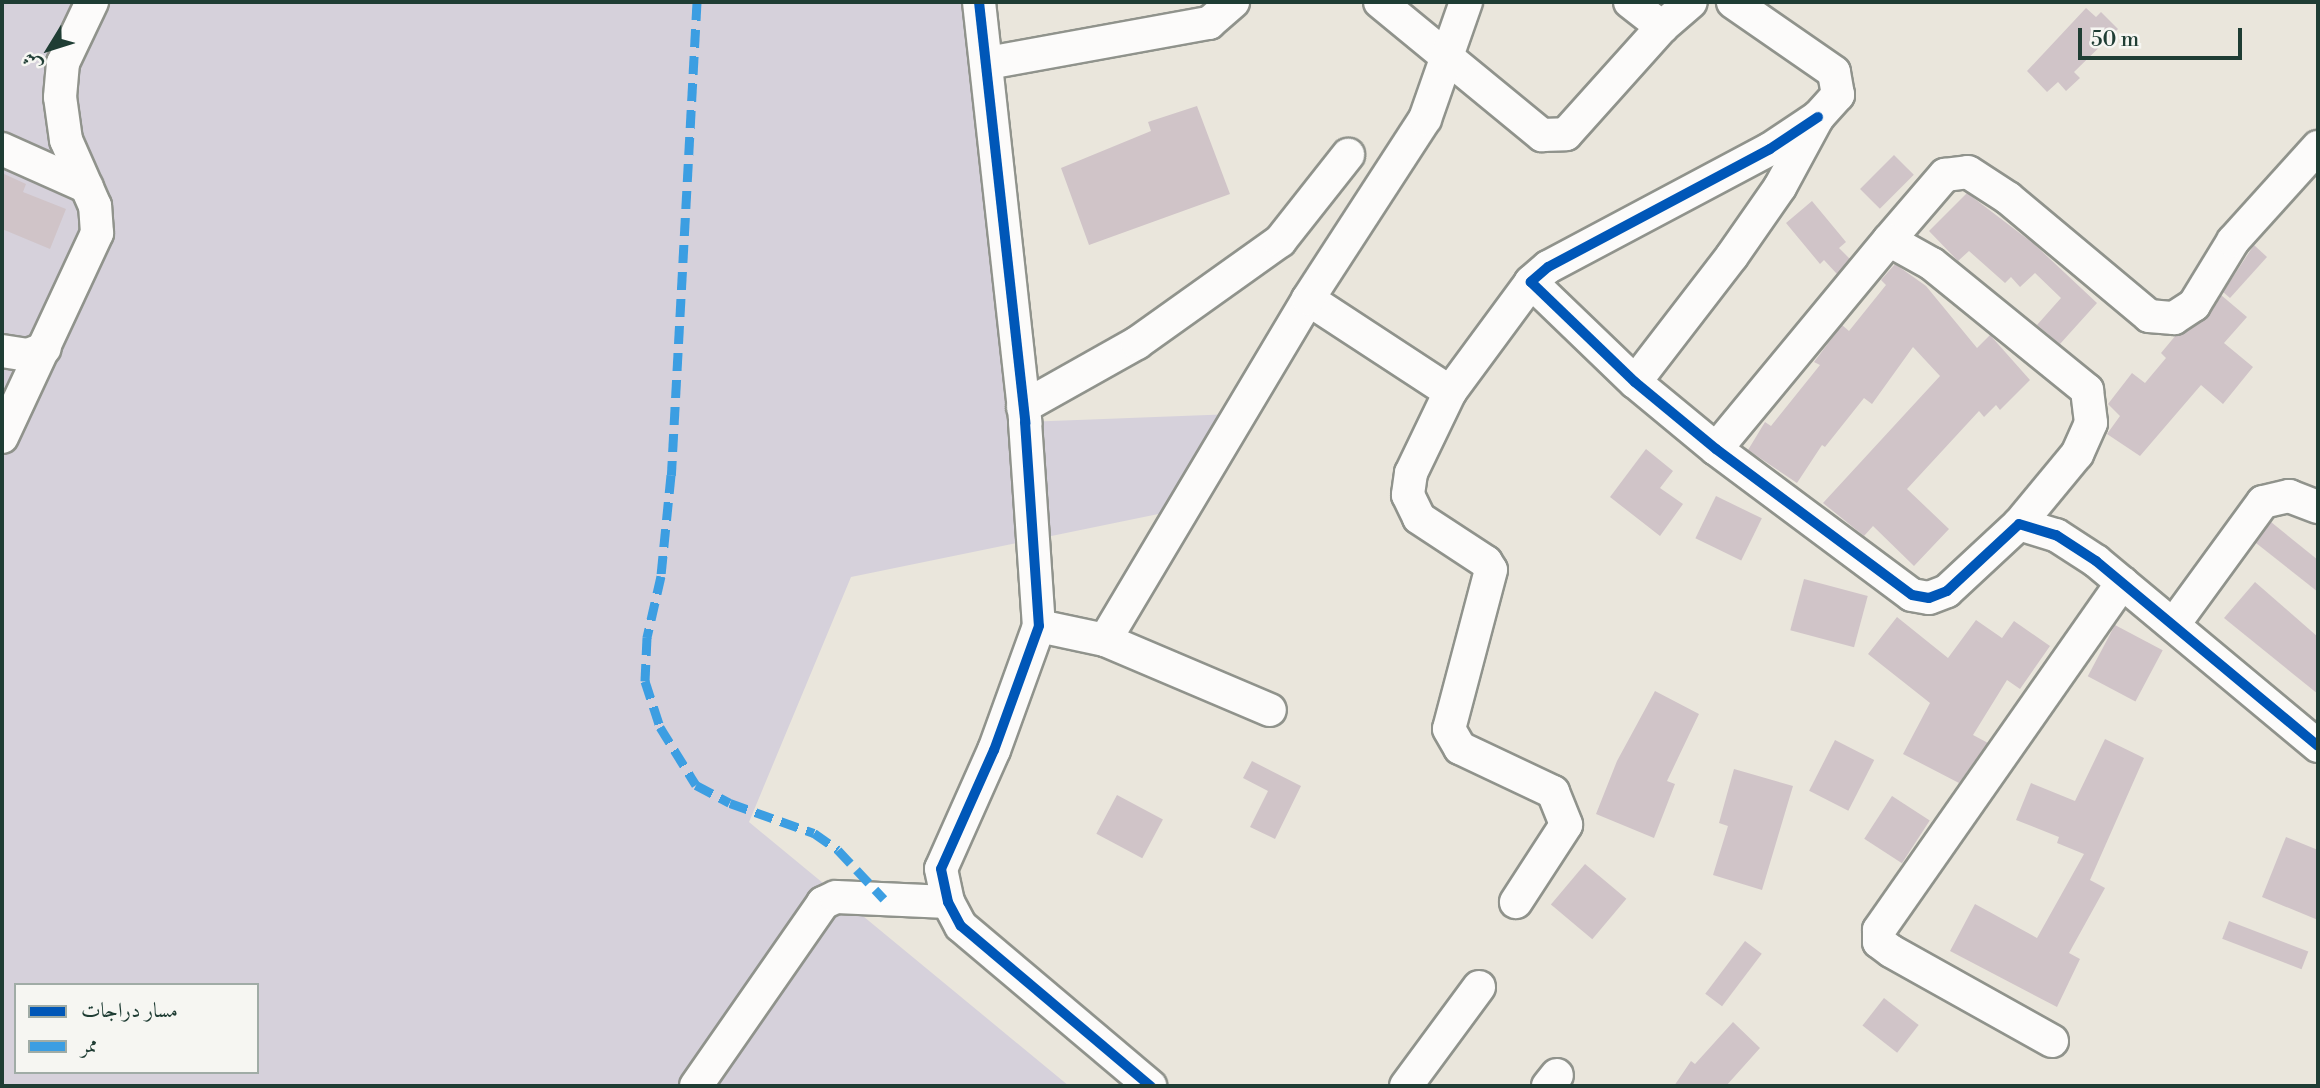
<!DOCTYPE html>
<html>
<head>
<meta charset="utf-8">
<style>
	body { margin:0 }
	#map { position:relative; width:2320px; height:1088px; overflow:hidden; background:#eae6dc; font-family:"Libre Bodoni",Amiri,serif }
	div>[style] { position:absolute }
	.industrial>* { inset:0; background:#d6d1db }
	.building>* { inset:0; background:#d0c4c8; transform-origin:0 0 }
	.roads { filter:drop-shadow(2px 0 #90938c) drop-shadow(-2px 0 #90938c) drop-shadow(0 2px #90938c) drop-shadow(0 -2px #90938c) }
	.minor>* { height:32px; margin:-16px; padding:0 16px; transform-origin:16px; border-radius:16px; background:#fcfbfa }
	.quiet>* { height:9px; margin-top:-4.5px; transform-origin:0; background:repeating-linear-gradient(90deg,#3c9ee2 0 18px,transparent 0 27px) }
	.cycleway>* { height:10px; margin:-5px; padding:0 5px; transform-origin:5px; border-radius:5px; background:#0057b8 }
	span { translate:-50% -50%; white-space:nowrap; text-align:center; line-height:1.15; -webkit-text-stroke:5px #f6f6f2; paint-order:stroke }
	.frame { position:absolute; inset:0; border:4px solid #1f3d34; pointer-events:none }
	.legend { position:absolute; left:14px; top:983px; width:245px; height:91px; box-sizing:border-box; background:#f6f6f2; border:2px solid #a0aca6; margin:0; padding:9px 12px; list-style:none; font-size:21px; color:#1f3d34 }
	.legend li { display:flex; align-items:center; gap:14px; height:35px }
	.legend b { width:35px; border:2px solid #a0aca6 }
	.north { position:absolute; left:14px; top:14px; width:70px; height:70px; -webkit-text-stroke:5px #f6f6f2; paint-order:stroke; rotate:232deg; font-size:19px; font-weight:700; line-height:28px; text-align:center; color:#1f3d34 }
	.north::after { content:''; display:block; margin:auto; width:24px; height:32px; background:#1f3d34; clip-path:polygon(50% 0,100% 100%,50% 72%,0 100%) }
	.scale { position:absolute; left:2078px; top:28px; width:164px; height:32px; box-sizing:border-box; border:4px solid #1f3d34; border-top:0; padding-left:9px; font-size:21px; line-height:24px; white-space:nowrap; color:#1f3d34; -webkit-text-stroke:5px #f6f6f2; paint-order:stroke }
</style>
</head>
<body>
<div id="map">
	<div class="industrial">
		<i style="clip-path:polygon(evenodd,2px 2px,979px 2px,1025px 422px,1234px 414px,1173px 511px,851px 577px,749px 822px,1069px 1086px,2px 1086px,2px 2px,16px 985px,257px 985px,257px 1072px,16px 1072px,16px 985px)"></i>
	</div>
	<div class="building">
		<i style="clip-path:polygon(2086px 8px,2096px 17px,2101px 12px,2118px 29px,2074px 72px,2080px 78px,2066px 91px,2058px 82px,2047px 92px,2027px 71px)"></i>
		<i style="clip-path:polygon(1197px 106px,1230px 194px,1089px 245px,1061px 168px,1151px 131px,1148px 122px)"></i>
		<i style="left:1894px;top:155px;width:28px;height:48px;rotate:45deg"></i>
		<i style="clip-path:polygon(2px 173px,26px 184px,23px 192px,66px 209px,50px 249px,2px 229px)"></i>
		<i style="clip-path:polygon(1967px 193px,2034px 244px,2097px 303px,2060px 344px,2037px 325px,2061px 298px,2035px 273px,2020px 287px,2011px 277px,2005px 283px,1969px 251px,1958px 261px,1929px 231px)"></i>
		<i style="clip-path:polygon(1812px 201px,1846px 242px,1839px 248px,1850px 259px,1837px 274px,1824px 260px,1820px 264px,1786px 223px)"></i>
		<i style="clip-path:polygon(2254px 245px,2267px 257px,2230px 298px,2223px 292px)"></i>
		<i style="clip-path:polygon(1895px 264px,1926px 286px,1977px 348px,1990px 335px,2030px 380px,2000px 410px,1996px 405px,1984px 417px,1979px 411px,1907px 489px,1949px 529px,1914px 566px,1873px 526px,1864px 536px,1823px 503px,1940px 376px,1913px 347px,1872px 404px,1864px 398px,1825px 447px,1822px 445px,1797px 483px,1748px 450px,1765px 422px,1771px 426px,1820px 365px,1814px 362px,1842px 325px,1849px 331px,1886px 285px,1881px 280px)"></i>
		<i style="clip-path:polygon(2221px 295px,2247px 317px,2224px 343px,2253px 367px,2223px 404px,2201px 385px,2140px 456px,2107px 434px,2120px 416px,2108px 404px,2132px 373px,2145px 383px,2166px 358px,2161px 353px,2176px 335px,2204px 320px)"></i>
		<i style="clip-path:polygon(1646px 449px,1673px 471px,1660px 488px,1683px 504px,1660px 536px,1610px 497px)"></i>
		<i style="left:1716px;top:496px;width:51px;height:47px;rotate:26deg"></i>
		<i style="clip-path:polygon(2271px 522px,2318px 560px,2318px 592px,2256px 543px)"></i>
		<i style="left:1804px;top:579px;width:66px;height:53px;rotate:15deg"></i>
		<i style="clip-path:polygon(2255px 582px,2318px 637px,2318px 694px,2224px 618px)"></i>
		<i style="clip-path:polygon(1897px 617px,1948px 658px,1976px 620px,2002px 638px,2014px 621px,2050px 646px,2020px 689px,2007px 680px,1973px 735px,1988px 743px,1959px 783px,1903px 754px,1930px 703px,1868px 654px)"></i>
		<i style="left:2115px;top:625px;width:54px;height:58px;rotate:28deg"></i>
		<i style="clip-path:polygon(1655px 691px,1699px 714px,1667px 781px,1675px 784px,1654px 838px,1596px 814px,1617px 761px)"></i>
		<i style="clip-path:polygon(2105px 739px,2144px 758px,2090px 880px,2105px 888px,2069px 953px,2080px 959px,2057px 1007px,1950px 951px,1975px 904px,2037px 938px,2084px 854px,2057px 843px,2059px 837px,2016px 820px,2031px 783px,2075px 801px)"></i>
		<i style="left:1835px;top:740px;width:44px;height:57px;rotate:27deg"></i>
		<i style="clip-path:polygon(1252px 761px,1301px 786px,1275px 839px,1250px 827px,1268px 791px,1243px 778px)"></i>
		<i style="clip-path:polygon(1734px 769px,1793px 786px,1762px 890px,1713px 875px,1728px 826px,1719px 823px)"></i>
		<i style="left:1117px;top:795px;width:52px;height:44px;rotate:28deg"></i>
		<i style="left:1892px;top:796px;width:45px;height:51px;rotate:33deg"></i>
		<i style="clip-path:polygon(2286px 837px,2318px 850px,2318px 920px,2262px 897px)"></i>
		<i style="left:1585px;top:864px;width:54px;height:53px;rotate:40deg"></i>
		<i style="left:2229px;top:921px;width:85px;height:19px;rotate:21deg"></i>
		<i style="left:1745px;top:941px;width:21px;height:66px;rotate:37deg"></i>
		<i style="left:1884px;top:998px;width:44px;height:35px;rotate:38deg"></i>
		<i style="clip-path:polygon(1733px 1022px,1760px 1048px,1726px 1086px,1674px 1086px,1691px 1061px,1695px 1064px)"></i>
	</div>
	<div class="roads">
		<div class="minor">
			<i style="left:979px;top:2px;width:423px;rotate:83.7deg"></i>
			<i style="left:1025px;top:422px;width:204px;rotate:86.1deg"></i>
			<i style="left:1039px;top:626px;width:132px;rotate:109.9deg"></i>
			<i style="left:994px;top:750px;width:130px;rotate:114deg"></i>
			<i style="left:941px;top:869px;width:34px;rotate:78deg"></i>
			<i style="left:948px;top:902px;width:27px;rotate:62deg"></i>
			<i style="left:961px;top:926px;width:248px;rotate:40.2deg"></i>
			<i style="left:1380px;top:2px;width:210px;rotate:39.4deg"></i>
			<i style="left:1542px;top:135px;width:24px;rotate:-2deg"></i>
			<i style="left:1566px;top:134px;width:144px;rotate:-48.1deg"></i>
			<i style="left:1662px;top:27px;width:38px;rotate:-41deg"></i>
			<i style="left:1630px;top:2px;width:41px;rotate:38deg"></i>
			<i style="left:988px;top:63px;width:225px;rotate:-10.3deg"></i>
			<i style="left:1209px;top:23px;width:32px;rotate:-41deg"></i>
			<i style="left:1818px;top:117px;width:58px;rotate:146.3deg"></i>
			<i style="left:1770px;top:149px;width:251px;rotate:152deg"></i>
			<i style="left:1548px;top:267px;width:23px;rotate:139deg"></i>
			<i style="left:1531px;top:282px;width:144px;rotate:43.9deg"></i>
			<i style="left:1635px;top:382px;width:105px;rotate:39.6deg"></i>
			<i style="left:1716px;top:449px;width:244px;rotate:36.7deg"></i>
			<i style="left:1912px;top:595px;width:17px;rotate:10deg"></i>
			<i style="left:1929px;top:598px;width:19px;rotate:-21deg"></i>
			<i style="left:1947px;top:591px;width:98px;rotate:-42.9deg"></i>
			<i style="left:2019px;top:524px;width:39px;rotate:17deg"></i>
			<i style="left:2056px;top:535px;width:48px;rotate:33deg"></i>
			<i style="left:2096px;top:561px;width:289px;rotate:39.8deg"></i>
			<i style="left:2px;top:149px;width:93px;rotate:24.1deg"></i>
			<i style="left:1889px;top:240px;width:86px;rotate:-49.3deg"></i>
			<i style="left:1945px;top:175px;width:23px;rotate:-7deg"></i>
			<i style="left:1968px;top:172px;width:48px;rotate:33deg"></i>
			<i style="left:2008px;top:198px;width:184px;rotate:39.9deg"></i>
			<i style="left:2149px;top:316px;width:25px;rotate:5deg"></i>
			<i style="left:2174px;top:318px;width:24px;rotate:-33deg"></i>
			<i style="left:2194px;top:305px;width:75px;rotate:-58.6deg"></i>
			<i style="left:2233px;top:241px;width:127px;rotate:-47.9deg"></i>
			<i style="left:1308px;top:299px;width:170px;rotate:33.2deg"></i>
			<i style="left:1450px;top:392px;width:137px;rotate:-53.6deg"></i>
			<i style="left:2px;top:351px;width:26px;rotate:9deg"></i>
			<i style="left:28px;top:355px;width:18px;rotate:-22deg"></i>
			<i style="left:1635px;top:382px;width:159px;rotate:-52.4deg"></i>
			<i style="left:1732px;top:256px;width:84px;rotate:-55.2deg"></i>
			<i style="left:1780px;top:187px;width:80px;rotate:-61.5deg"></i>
			<i style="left:1818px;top:117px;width:30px;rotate:-48deg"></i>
			<i style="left:1838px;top:95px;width:23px;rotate:-100deg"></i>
			<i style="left:1834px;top:72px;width:123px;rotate:-145.3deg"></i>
			<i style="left:1450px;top:392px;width:90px;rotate:115.7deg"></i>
			<i style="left:1411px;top:473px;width:22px;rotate:98deg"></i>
			<i style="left:1408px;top:495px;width:25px;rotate:64deg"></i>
			<i style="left:1419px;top:518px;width:80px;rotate:33.3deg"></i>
			<i style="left:1486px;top:562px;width:9px;rotate:58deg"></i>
			<i style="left:1491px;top:570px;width:164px;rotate:104.8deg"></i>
			<i style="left:1449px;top:729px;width:22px;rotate:60deg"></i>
			<i style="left:1460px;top:748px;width:103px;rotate:25.3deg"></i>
			<i style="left:1553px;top:792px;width:35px;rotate:68deg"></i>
			<i style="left:1566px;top:825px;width:92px;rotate:123deg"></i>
			<i style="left:1023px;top:407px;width:131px;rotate:-29.3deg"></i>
			<i style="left:1137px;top:343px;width:176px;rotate:-35.5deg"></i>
			<i style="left:1280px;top:241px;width:110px;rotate:-51.7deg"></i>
			<i style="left:2px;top:437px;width:225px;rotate:-65deg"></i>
			<i style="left:97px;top:233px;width:27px;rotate:-94deg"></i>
			<i style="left:95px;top:206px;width:72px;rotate:-113.7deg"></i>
			<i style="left:66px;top:140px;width:43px;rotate:-97.9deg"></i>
			<i style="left:60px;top:97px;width:34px;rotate:-85deg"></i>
			<i style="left:63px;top:63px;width:68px;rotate:-64.6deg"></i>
			<i style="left:1716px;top:449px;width:271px;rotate:-50.4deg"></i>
			<i style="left:1889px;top:240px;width:49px;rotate:29.2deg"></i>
			<i style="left:1932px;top:264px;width:200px;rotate:39.1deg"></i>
			<i style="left:2087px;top:390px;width:33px;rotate:83deg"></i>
			<i style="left:2091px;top:423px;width:34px;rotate:114deg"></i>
			<i style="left:2077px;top:454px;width:91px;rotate:129.6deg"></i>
			<i style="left:2174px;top:624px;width:151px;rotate:-53.9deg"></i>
			<i style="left:2263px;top:502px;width:27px;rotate:-13deg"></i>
			<i style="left:2289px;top:496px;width:31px;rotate:21deg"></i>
			<i style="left:1039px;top:626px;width:67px;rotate:12deg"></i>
			<i style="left:1105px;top:640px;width:397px;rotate:-59.2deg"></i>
			<i style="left:1308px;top:299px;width:215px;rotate:-57deg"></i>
			<i style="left:1425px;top:119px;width:124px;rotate:-70.7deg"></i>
			<i style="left:1105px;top:640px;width:179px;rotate:23deg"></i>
			<i style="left:2052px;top:1041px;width:184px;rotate:-150.8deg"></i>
			<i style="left:1891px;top:951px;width:15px;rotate:-143deg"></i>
			<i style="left:1879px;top:942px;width:12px;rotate:-90deg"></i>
			<i style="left:1879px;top:930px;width:424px;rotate:-55deg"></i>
			<i style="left:696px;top:1086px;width:223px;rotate:-55.2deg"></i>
			<i style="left:823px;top:903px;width:14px;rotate:-25deg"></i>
			<i style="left:836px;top:897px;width:112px;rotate:2.6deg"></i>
			<i style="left:1406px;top:1086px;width:123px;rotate:-53.6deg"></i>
			<i style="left:1548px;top:1086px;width:14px;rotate:-51deg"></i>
		</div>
	</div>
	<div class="quiet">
		<i style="left:697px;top:2px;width:474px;rotate:93.1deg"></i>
		<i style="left:671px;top:475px;width:101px;rotate:95.7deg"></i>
		<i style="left:661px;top:576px;width:63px;rotate:102.9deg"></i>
		<i style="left:647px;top:637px;width:44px;rotate:92.6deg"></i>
		<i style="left:645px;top:681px;width:48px;rotate:71.9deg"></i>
		<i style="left:660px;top:727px;width:68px;rotate:58.2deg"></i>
		<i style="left:696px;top:785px;width:38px;rotate:28deg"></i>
		<i style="left:730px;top:803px;width:89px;rotate:19.7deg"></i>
		<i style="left:814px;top:833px;width:29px;rotate:35deg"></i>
		<i style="left:838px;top:850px;width:67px;rotate:46.8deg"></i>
	</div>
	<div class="cycleway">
		<i style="left:979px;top:2px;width:423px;rotate:83.7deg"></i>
		<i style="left:1025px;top:422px;width:204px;rotate:86.1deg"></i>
		<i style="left:1039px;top:626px;width:132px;rotate:109.9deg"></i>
		<i style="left:994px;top:750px;width:130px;rotate:114deg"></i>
		<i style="left:941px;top:869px;width:34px;rotate:78deg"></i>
		<i style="left:948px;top:902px;width:27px;rotate:62deg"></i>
		<i style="left:961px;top:926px;width:248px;rotate:40.2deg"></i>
		<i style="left:1818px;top:117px;width:58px;rotate:146.3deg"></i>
		<i style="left:1770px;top:149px;width:251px;rotate:152deg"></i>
		<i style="left:1548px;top:267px;width:23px;rotate:139deg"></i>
		<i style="left:1531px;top:282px;width:144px;rotate:43.9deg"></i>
		<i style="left:1635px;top:382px;width:105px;rotate:39.6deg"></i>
		<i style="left:1716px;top:449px;width:244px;rotate:36.7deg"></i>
		<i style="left:1912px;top:595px;width:17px;rotate:10deg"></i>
		<i style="left:1929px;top:598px;width:19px;rotate:-21deg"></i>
		<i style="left:1947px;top:591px;width:98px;rotate:-42.9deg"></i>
		<i style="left:2019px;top:524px;width:39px;rotate:17deg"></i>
		<i style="left:2056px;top:535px;width:48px;rotate:33deg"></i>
		<i style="left:2096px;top:561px;width:289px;rotate:39.8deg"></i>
	</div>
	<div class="frame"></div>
	<ul class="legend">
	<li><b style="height:9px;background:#0057b8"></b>مسار دراجات</li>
	<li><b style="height:9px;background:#3c9ee2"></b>ممر</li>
	</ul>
	<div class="north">ش</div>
	<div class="scale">50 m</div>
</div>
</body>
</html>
